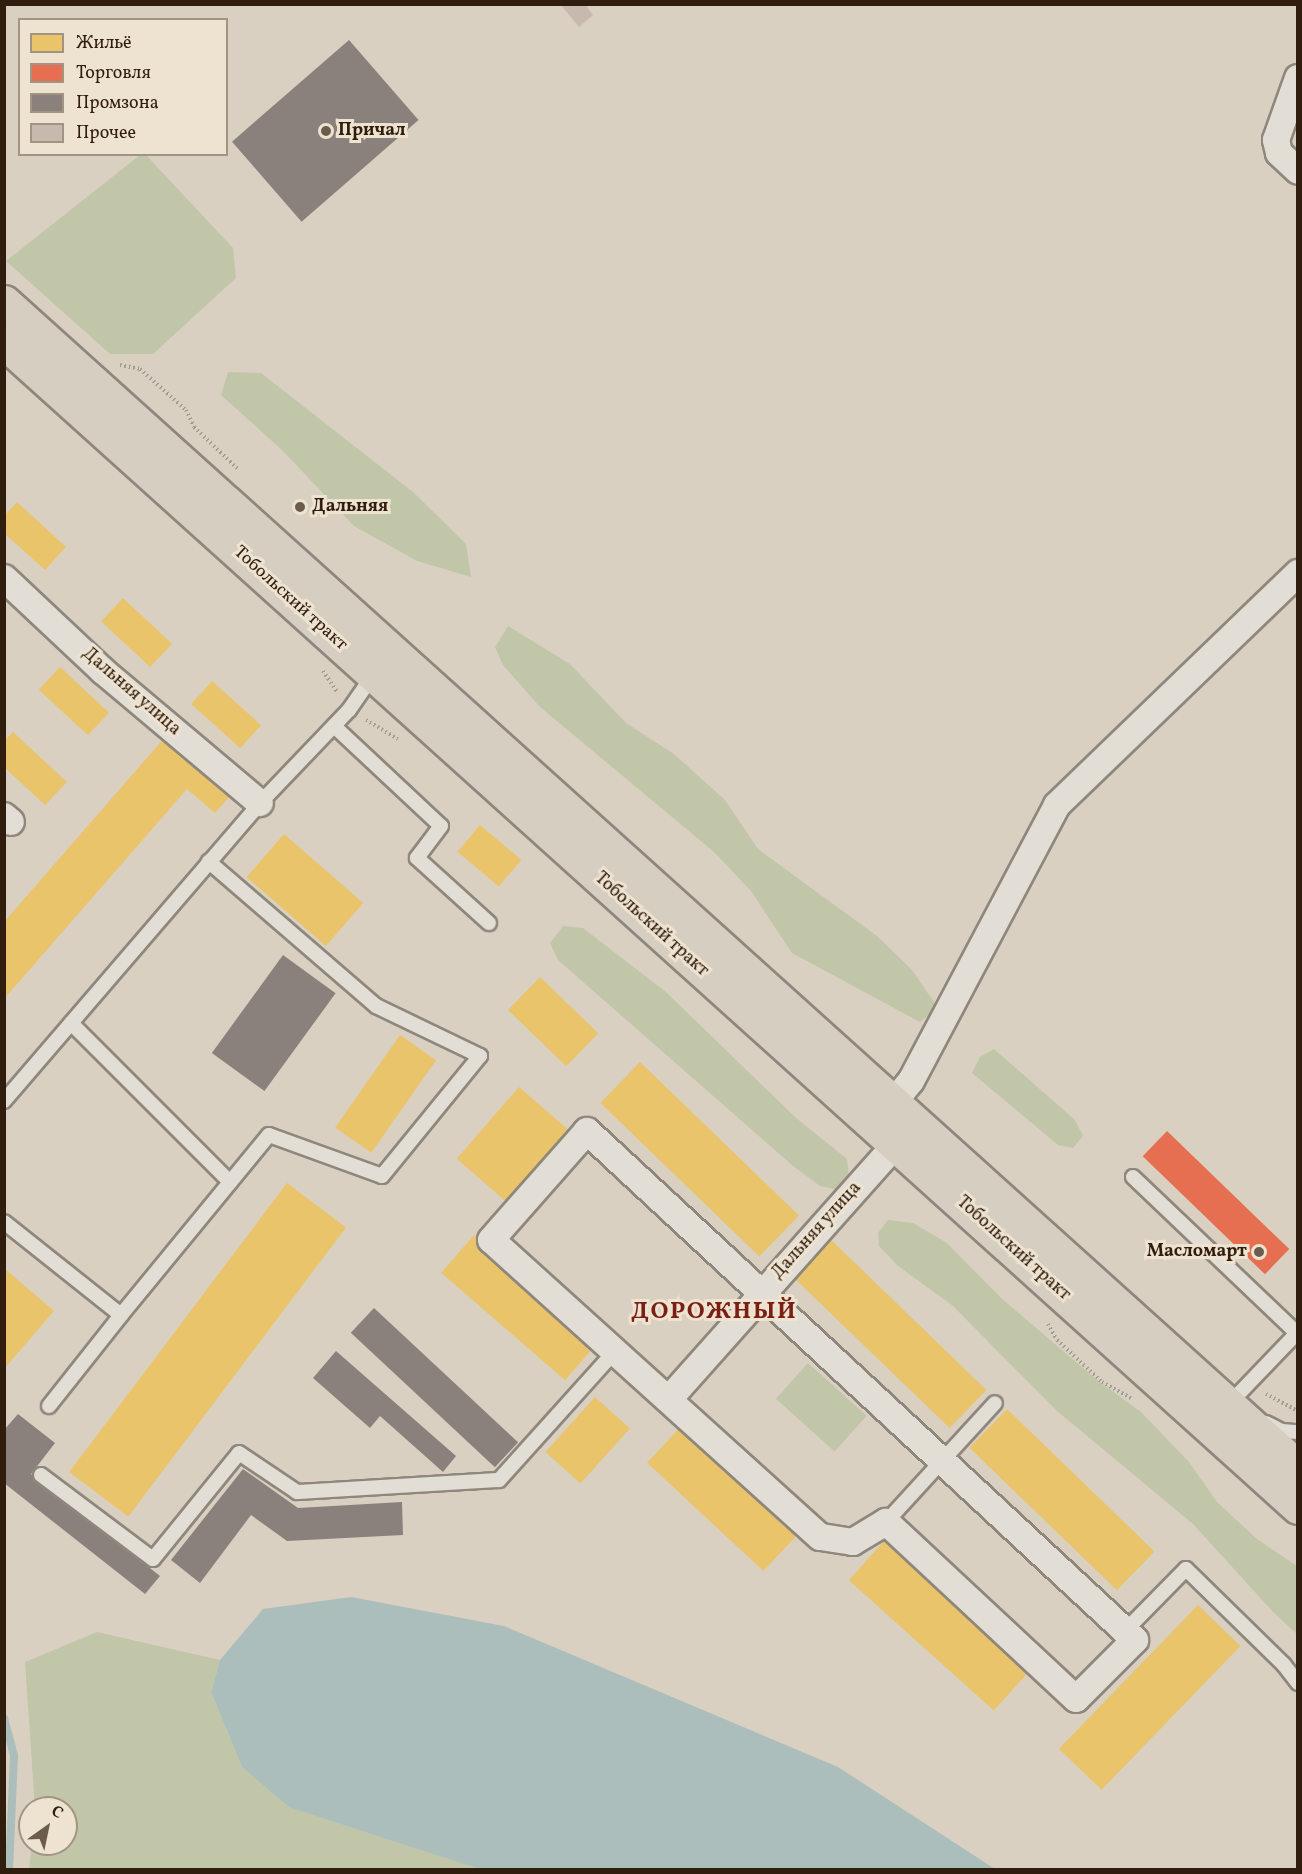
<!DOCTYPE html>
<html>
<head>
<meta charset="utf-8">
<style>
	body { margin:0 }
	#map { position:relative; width:1302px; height:1874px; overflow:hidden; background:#d9d0c1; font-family:Vollkorn,serif }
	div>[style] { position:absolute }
	.green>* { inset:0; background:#c1c6a8; transform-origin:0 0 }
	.water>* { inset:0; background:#acbebb }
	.homes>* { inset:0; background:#e9c46a; transform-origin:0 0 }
	.shops>* { inset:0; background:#e76f51; transform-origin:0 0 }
	.industry>* { inset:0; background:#8a817c; transform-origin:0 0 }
	.stream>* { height:8px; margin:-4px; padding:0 4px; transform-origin:4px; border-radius:4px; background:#acbebb }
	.building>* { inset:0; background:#c7b9ae }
	.path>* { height:4px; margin-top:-2px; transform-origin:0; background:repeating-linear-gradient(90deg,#a29c94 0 1.5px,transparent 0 4.5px) }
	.roads { filter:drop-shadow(2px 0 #8f877c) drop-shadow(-2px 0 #8f877c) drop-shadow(0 2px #8f877c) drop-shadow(0 -2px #8f877c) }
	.service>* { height:14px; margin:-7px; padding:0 7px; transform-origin:7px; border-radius:7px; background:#e2ded5 }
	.minor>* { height:26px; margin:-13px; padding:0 13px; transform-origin:13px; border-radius:13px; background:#e2ded5 }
	.primary>* { height:33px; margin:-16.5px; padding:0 16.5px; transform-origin:16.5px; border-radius:16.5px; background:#d6cec1 }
	.dots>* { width:16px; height:16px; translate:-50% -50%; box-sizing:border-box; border:3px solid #ede3d0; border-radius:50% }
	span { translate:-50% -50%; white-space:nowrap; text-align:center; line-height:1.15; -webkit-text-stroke:6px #ede3d0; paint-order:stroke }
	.poi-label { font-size:18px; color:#311d0d; font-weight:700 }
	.left { translate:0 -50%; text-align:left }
	.right { translate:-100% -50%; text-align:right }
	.street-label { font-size:18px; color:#311d0d }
	.district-label { font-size:24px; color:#7a1f14; font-weight:700; letter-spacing:1.5px }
	.frame { position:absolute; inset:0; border:6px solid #311d0d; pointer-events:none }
	.legend { position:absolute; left:18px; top:18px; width:210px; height:138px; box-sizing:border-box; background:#ede3d0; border:2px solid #a29482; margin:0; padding:8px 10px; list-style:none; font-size:18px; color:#311d0d }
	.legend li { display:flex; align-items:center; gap:12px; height:30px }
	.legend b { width:30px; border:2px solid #a29482 }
	.north { position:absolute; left:18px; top:1796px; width:60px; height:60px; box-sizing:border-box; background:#ede3d0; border:2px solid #a29482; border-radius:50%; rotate:33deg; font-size:16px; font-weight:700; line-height:24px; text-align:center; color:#311d0d }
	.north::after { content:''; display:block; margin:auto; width:21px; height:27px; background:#6c5c4c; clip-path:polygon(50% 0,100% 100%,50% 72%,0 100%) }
</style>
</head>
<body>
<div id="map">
	<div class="green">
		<i style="clip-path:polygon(140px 155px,146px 155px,233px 248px,236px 278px,153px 354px,110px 354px,6px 261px)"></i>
		<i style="clip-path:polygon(228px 372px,261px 373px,413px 492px,466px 544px,471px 577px,417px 561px,354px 526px,283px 451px,221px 395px)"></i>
		<i style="clip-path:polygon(508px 626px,570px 664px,626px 723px,674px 754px,725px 800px,758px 849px,877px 936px,912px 970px,936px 1005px,930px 1014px,920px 1022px,792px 953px,751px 891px,714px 852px,540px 707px,503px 665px,495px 647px)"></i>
		<i style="clip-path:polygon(563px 926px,583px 928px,666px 992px,795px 1117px,847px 1159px,849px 1178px,839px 1190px,820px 1186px,793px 1166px,558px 960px,550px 943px)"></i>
		<i style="clip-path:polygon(994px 1049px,1075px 1120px,1083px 1136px,1073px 1148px,1058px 1145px,972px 1073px,980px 1057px)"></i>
		<i style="clip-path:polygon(888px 1220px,913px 1223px,947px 1243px,1000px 1297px,1097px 1380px,1141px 1412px,1189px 1462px,1217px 1502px,1257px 1539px,1297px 1566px,1297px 1634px,1274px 1613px,1193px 1524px,1057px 1411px,952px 1305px,898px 1266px,879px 1246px,878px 1233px)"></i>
		<i style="left:808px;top:1363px;width:79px;height:48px;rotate:42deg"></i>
		<i style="clip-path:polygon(97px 1632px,220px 1660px,211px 1692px,242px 1767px,289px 1806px,479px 1869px,29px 1869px,32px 1844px,66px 1844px,66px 1808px,35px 1808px,25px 1662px)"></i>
	</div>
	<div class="water">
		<i style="clip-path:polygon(351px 1597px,504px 1626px,838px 1767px,995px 1869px,479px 1869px,289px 1807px,242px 1767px,211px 1692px,220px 1660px,263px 1609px)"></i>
	</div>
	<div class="homes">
		<i style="clip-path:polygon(17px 502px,66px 547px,45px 570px,4px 533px,4px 516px)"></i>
		<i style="left:123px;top:598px;width:67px;height:32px;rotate:43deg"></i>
		<i style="left:60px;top:667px;width:67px;height:31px;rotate:43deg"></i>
		<i style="left:212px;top:681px;width:66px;height:31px;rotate:42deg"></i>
		<i style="clip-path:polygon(13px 732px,67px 782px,45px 805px,4px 767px,4px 741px)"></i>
		<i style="clip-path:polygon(166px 736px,232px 794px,215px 813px,187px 789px,4px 999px,4px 922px)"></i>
		<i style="left:480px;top:825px;width:54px;height:35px;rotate:40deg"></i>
		<i style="left:284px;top:834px;width:105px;height:57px;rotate:41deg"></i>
		<i style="left:540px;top:977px;width:81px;height:46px;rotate:44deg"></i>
		<i style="left:400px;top:1035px;width:44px;height:113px;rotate:35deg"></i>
		<i style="left:640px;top:1062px;width:221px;height:57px;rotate:44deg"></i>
		<i style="left:519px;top:1087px;width:66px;height:95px;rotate:41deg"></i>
		<i style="left:287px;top:1183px;width:74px;height:362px;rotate:37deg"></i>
		<i style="left:474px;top:1235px;width:164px;height:50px;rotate:41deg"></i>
		<i style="left:826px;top:1235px;width:223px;height:53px;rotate:44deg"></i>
		<i style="clip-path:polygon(4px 1268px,54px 1311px,4px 1369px)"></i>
		<i style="left:595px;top:1397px;width:47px;height:74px;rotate:42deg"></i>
		<i style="left:1007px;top:1409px;width:205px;height:54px;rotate:44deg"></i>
		<i style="left:686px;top:1421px;width:159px;height:57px;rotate:43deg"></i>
		<i style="left:885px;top:1540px;width:195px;height:54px;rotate:42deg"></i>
		<i style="left:1198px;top:1605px;width:59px;height:200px;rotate:44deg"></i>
	</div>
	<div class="shops">
		<i style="left:1167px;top:1131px;width:170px;height:35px;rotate:44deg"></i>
	</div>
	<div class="industry">
		<i style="left:349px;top:40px;width:106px;height:155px;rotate:49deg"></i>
		<i style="left:283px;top:955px;width:65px;height:121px;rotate:36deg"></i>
		<i style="left:374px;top:1308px;width:197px;height:34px;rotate:43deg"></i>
		<i style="clip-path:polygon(336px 1351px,456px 1456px,443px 1472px,380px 1416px,370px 1428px,313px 1378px)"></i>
		<i style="clip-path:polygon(18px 1414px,55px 1443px,31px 1474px,160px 1576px,145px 1594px,4px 1483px,4px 1430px)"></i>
		<i style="clip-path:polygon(243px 1469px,298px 1508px,402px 1502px,403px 1535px,287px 1541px,251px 1515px,200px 1583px,171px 1560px)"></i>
	</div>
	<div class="stream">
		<i style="left:4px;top:1718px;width:39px;rotate:75deg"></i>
		<i style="left:14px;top:1756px;width:114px;rotate:92.5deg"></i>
	</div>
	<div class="building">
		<i style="clip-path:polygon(560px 4px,585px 4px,593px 15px,579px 27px)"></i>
	</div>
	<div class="path">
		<i style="left:120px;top:365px;width:20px;rotate:11deg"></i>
		<i style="left:140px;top:369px;width:62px;rotate:41.7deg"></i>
		<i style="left:186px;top:410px;width:19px;rotate:65deg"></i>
		<i style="left:194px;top:427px;width:62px;rotate:43.7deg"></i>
		<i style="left:323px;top:671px;width:25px;rotate:56deg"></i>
		<i style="left:366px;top:720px;width:37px;rotate:31deg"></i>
		<i style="left:1048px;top:1324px;width:18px;rotate:61deg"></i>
		<i style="left:1057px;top:1340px;width:62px;rotate:43deg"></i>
		<i style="left:1102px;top:1382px;width:33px;rotate:29deg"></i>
		<i style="left:1266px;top:1394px;width:36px;rotate:28deg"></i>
	</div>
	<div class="roads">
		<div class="service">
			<i style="left:334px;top:726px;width:146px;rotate:43.1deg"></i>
			<i style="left:441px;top:826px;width:40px;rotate:127deg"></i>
			<i style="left:417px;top:858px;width:97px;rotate:42.1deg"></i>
			<i style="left:71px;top:1023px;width:225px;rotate:45deg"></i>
			<i style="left:4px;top:1101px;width:393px;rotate:-49.3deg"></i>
			<i style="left:260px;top:803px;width:129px;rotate:-46.3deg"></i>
			<i style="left:349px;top:710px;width:44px;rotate:-55.2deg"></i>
			<i style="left:1133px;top:1177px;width:226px;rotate:43.6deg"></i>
			<i style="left:1297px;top:1333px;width:98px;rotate:133.8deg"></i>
			<i style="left:4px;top:1222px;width:149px;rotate:38.5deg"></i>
			<i style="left:121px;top:1315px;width:233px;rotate:-50.6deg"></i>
			<i style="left:269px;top:1135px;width:120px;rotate:19.9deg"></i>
			<i style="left:382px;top:1176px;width:155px;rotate:-50.8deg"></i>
			<i style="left:480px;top:1056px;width:115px;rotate:-154.3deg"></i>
			<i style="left:376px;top:1006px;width:221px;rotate:-139.2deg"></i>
			<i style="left:49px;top:1406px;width:116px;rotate:-51.6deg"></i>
			<i style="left:1266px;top:1423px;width:18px;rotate:27deg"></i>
			<i style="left:1282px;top:1431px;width:16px;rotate:4deg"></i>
			<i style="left:41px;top:1475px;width:140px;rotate:36.9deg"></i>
			<i style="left:153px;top:1559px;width:136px;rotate:-50.9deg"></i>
			<i style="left:239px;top:1453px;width:70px;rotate:33.9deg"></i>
			<i style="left:297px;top:1492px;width:202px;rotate:-3.4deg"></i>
			<i style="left:499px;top:1480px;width:173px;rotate:-48deg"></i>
			<i style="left:886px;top:1522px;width:161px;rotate:-47.5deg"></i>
			<i style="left:1125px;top:1631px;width:87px;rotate:-45.5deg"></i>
			<i style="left:1186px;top:1569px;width:137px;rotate:44.4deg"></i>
			<i style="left:1284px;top:1665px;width:23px;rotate:52deg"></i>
		</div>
		<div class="minor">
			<i style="left:1298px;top:78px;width:66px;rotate:109.5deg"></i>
			<i style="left:1276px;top:140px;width:13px;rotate:77deg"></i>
			<i style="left:1279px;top:153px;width:26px;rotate:43deg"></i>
			<i style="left:4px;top:578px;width:136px;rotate:43.2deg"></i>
			<i style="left:103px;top:671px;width:205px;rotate:40.1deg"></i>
			<i style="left:4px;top:816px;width:9px;rotate:41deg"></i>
			<i style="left:893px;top:1103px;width:28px;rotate:-51deg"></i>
			<i style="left:911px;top:1081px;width:312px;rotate:-62.1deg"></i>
			<i style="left:1057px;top:805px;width:335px;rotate:-43.9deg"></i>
			<i style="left:587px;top:1131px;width:748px;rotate:42.89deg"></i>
			<i style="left:1135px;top:1640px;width:83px;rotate:135deg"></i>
			<i style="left:1076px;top:1699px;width:260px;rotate:-137deg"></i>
			<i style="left:886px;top:1522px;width:39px;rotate:149deg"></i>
			<i style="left:853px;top:1542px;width:33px;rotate:-171deg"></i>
			<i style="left:820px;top:1537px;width:443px;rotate:-137.9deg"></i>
			<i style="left:491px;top:1240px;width:145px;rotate:-48.6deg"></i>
			<i style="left:669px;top:1399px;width:340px;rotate:-48.3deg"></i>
		</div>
		<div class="primary">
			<i style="left:4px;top:302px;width:1741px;rotate:42deg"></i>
			<i style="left:4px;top:342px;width:1741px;rotate:42deg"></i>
		</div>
	</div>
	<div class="dots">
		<i style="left:326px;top:131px;background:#6c5c4c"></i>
		<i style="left:300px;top:507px;background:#6c5c4c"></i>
		<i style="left:1259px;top:1252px;background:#6c5c4c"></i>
	</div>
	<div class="poi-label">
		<span class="left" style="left:338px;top:131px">Причал</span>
		<span class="left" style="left:312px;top:507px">Дальняя</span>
		<span class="right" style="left:1247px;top:1252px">Масломарт</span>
	</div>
	<div class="street-label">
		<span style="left:290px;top:599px;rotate:42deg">Тобольский тракт</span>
		<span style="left:131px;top:692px;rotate:41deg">Дальняя улица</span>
		<span style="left:651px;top:925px;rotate:42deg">Тобольский тракт</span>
		<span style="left:817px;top:1231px;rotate:-48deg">Дальняя улица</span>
		<span style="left:1013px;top:1249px;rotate:42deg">Тобольский тракт</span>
	</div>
	<div class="district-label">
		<span style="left:714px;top:1313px">ДОРОЖНЫЙ</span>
	</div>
	<div class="frame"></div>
	<ul class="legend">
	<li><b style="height:16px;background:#e9c46a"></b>Жильё</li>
	<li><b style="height:16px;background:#e76f51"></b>Торговля</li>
	<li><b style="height:16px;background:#8a817c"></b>Промзона</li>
	<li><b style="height:16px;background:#c7b9ae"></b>Прочее</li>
	</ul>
	<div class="north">С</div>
</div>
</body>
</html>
